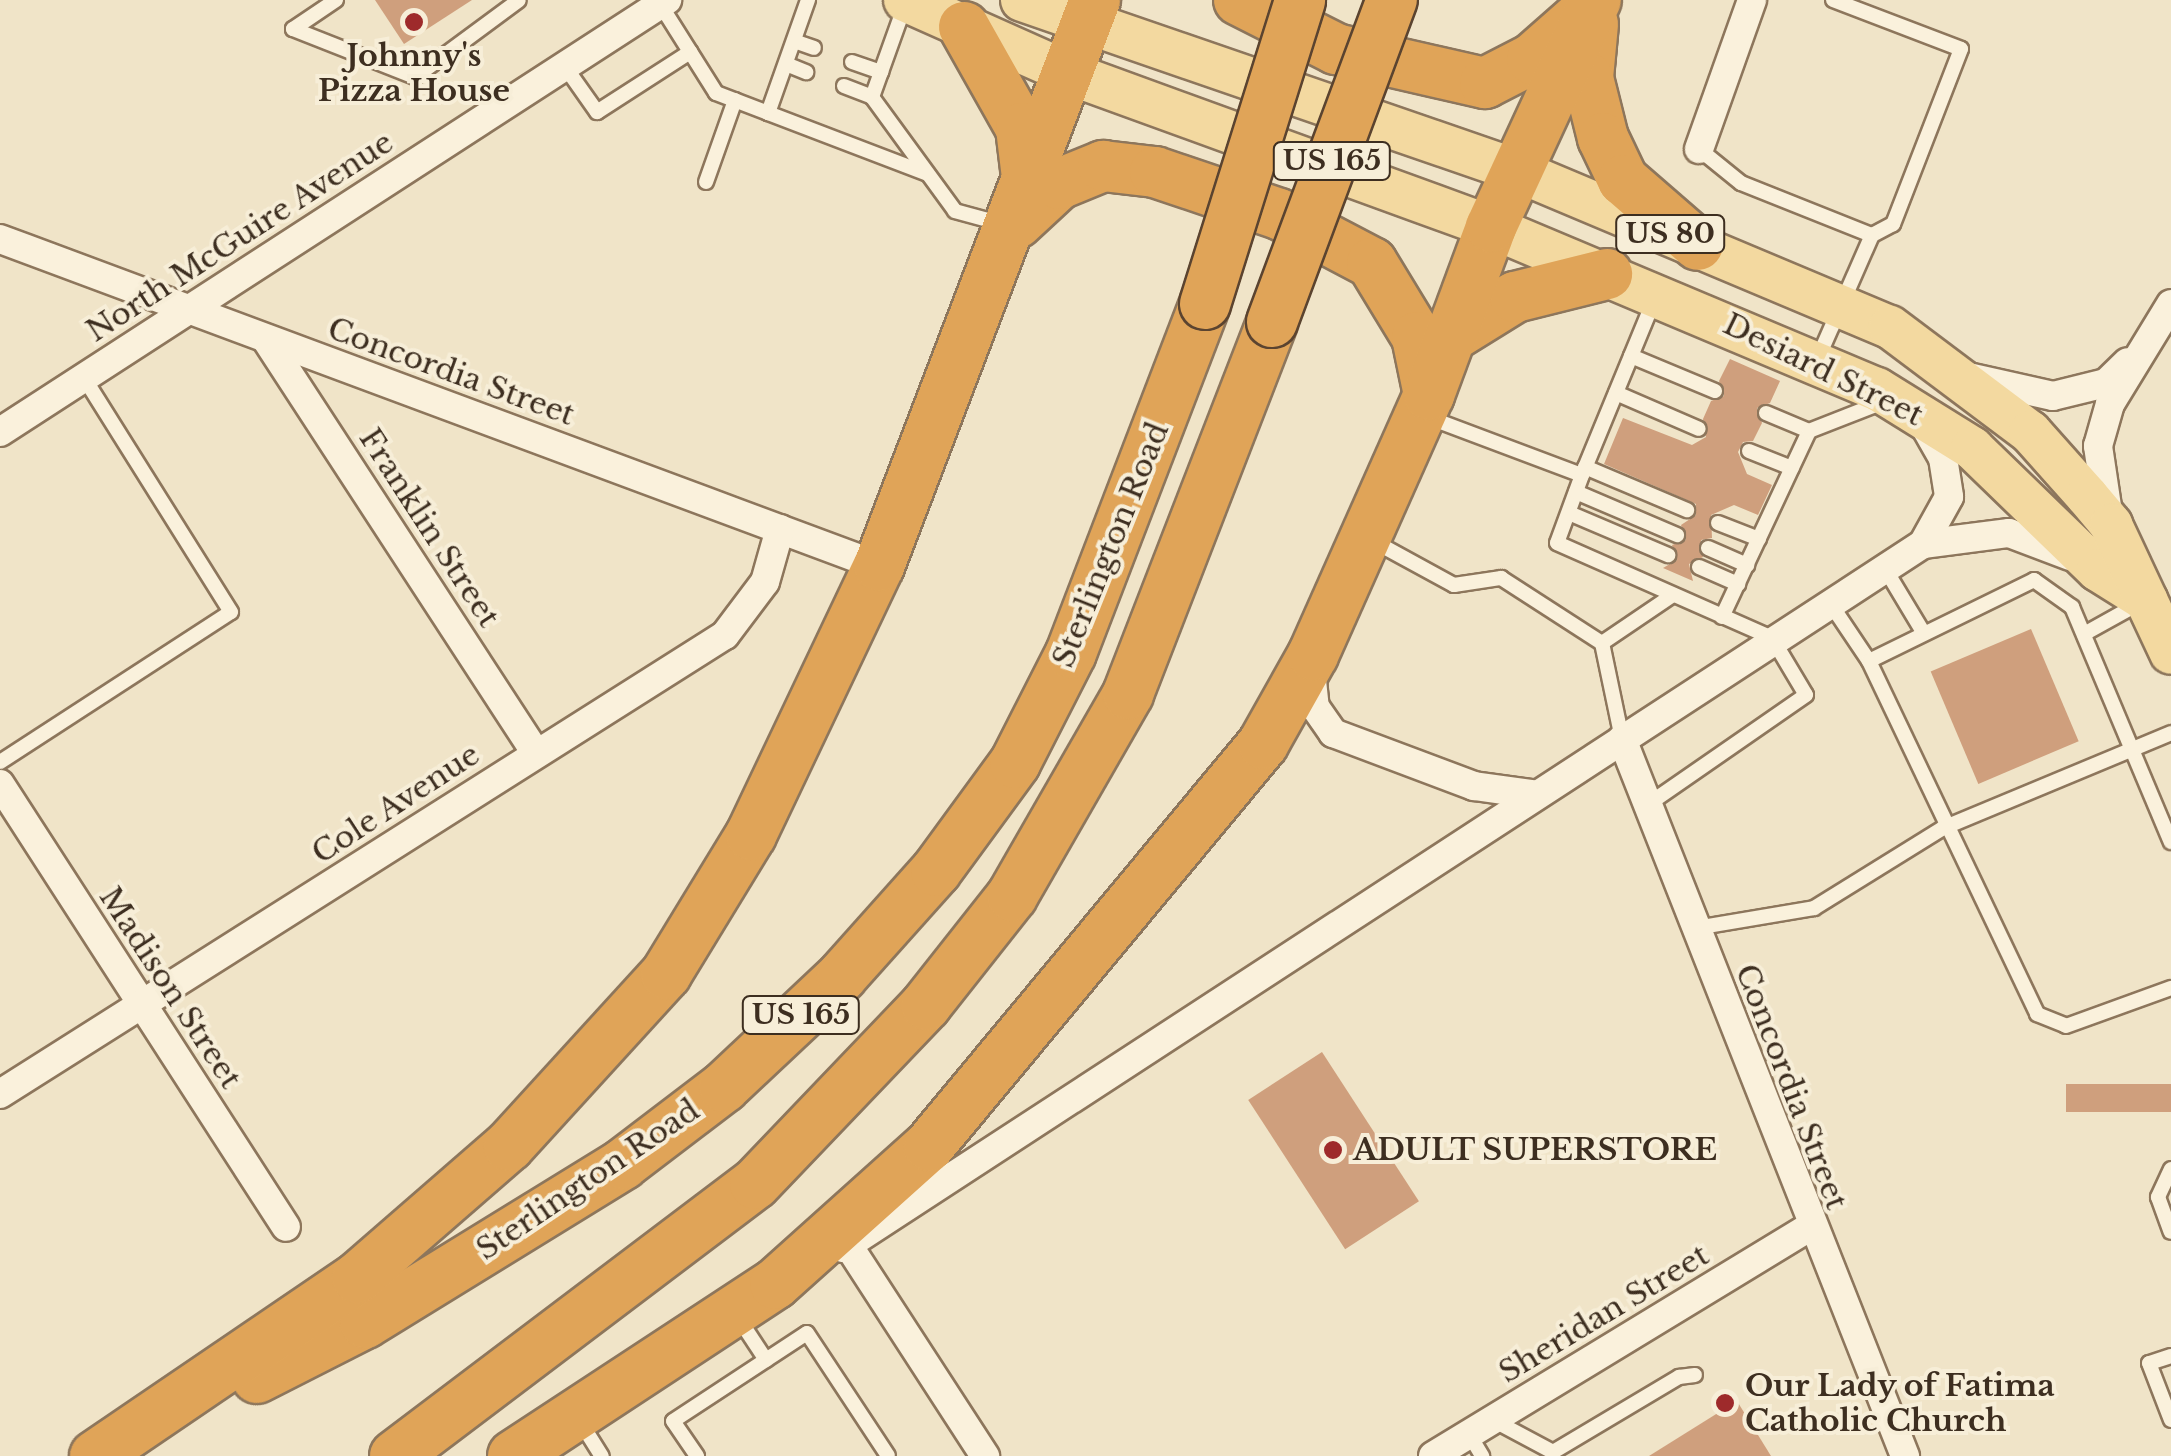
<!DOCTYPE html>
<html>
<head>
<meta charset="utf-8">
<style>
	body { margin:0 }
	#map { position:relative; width:2171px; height:1456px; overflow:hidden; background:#f0e4c8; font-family:"Libre Baskerville",serif }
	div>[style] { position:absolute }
	.building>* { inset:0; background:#cf9f7d; transform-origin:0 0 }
	.roads { filter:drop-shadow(2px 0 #8d765c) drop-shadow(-2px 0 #8d765c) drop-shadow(0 2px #8d765c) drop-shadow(0 -2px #8d765c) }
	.lane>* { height:14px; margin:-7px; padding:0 7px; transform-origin:7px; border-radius:7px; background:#faf1dc }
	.street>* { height:28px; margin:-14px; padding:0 14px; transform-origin:14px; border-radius:14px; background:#faf1dc }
	.primary>* { height:42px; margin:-21px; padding:0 21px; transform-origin:21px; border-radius:21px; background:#f3d9a0 }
	.highway>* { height:50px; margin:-25px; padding:0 25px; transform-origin:25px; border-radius:25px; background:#e0a458 }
	.bridges { filter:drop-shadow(2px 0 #5b4430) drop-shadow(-2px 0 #5b4430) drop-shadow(0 2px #5b4430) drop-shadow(0 -2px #5b4430) }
	.highway-bridge>* { height:50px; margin:-25px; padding:0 25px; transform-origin:25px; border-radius:25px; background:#e0a458 }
	.dots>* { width:28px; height:28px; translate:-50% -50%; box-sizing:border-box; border:5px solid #f7eed8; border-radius:50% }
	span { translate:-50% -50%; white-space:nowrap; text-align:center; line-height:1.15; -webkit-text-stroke:8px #f7eed8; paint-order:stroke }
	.shield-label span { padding:2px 8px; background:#f7eed8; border:2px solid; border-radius:8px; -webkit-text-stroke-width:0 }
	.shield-label { font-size:28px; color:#3d2e20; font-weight:700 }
	.poi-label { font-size:30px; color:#3d2e20; font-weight:700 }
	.left { translate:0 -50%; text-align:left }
	.street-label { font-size:30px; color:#3d2e20 }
</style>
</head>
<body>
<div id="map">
	<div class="building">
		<i style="clip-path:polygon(375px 0,472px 0,404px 44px)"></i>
		<i style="clip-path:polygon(1730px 359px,1780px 381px,1770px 403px,1757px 408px,1762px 423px,1753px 441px,1743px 442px,1738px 452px,1747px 474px,1772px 485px,1758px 515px,1734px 505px,1711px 515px,1712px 538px,1701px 540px,1703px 557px,1689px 564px,1693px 581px,1663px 568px,1677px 560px,1672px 545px,1686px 540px,1681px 525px,1696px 515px,1696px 504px,1604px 464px,1623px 418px,1692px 445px,1706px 437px,1703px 419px,1711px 401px,1724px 396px,1719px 381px)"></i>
		<i style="left:2031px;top:629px;width:122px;height:109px;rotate:67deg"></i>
		<i style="left:1322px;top:1052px;width:178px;height:88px;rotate:57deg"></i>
		<i style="left:2171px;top:1084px;width:28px;height:105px;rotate:90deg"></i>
		<i style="clip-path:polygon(1737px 1401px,1771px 1456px,1649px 1456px)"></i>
	</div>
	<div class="roads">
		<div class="lane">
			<i style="left:336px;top:0;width:52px;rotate:146deg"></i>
			<i style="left:293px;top:29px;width:131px;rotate:21.5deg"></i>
			<i style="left:415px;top:77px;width:129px;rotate:-36.5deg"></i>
			<i style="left:808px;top:0;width:120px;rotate:109.5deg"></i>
			<i style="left:768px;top:113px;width:171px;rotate:20.9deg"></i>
			<i style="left:1833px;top:0;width:137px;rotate:20.9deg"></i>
			<i style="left:1961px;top:49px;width:188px;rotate:111.2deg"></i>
			<i style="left:1893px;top:224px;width:24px;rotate:152deg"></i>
			<i style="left:660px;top:4px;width:105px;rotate:57.8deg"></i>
			<i style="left:716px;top:93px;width:56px;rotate:21deg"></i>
			<i style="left:905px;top:5px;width:98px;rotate:109.7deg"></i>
			<i style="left:872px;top:97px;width:141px;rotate:53.9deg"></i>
			<i style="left:955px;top:211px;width:50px;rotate:15.2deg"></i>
			<i style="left:794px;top:41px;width:21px;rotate:19deg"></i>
			<i style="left:852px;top:62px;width:31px;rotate:19deg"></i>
			<i style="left:786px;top:64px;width:22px;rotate:22deg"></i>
			<i style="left:566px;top:68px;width:54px;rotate:54.8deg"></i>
			<i style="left:597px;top:112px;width:111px;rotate:-32.8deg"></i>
			<i style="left:844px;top:86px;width:30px;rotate:21deg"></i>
			<i style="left:1699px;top:149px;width:54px;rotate:39deg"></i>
			<i style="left:1741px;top:183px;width:141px;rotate:21.7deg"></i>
			<i style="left:1872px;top:235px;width:134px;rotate:113.7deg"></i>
			<i style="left:706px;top:182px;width:87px;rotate:-70.5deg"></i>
			<i style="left:1631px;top:356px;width:91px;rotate:22.6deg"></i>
			<i style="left:1616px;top:393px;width:90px;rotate:23.4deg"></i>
			<i style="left:1766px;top:413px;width:47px;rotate:22.7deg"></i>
			<i style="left:1430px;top:418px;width:162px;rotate:20.6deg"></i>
			<i style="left:1582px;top:475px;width:72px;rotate:110.2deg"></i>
			<i style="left:1557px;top:543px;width:235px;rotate:23.8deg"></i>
			<i style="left:1772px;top:638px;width:66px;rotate:59.2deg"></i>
			<i style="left:1806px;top:695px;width:193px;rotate:145.3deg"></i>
			<i style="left:1749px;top:451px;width:46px;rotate:21.6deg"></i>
			<i style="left:1585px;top:467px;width:111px;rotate:22.9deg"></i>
			<i style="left:1582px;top:475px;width:189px;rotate:-67.6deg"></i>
			<i style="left:1576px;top:492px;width:110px;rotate:23.1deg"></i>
			<i style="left:1569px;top:513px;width:108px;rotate:23deg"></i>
			<i style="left:1718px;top:523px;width:44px;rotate:21.3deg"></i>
			<i style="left:1375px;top:542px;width:90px;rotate:28.6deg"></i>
			<i style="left:1454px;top:585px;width:48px;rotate:-8.5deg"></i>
			<i style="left:1501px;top:578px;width:120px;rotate:32.8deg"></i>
			<i style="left:1602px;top:643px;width:98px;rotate:78.2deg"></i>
			<i style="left:1708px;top:548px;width:43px;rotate:23.6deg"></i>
			<i style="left:1699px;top:567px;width:43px;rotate:23.6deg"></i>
			<i style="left:1884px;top:567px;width:76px;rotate:59deg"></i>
			<i style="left:1830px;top:603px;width:70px;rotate:56.1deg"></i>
			<i style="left:1869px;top:661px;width:391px;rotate:64.5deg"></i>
			<i style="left:2037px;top:1014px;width:31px;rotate:22deg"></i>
			<i style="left:2066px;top:1026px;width:112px;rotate:-19.9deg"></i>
			<i style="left:1722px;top:617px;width:205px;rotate:-64.9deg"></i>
			<i style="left:1809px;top:431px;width:79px;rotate:-21.4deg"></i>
			<i style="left:2084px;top:634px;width:64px;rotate:-29deg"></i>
			<i style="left:1602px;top:643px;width:86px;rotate:-34.1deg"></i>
			<i style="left:1869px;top:661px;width:184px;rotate:-26.1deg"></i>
			<i style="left:2034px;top:580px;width:47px;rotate:35.4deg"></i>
			<i style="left:2072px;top:607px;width:255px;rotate:67.2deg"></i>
			<i style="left:0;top:762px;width:275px;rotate:-33deg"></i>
			<i style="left:231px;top:612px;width:276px;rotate:-122.1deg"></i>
			<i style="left:1696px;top:928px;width:120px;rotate:-9.6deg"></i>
			<i style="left:1814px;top:908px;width:152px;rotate:-31.8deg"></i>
			<i style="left:1943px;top:828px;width:247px;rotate:-22.6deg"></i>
			<i style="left:2171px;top:1169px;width:31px;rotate:115deg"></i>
			<i style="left:2158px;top:1197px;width:37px;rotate:70deg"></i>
			<i style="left:739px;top:1319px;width:49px;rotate:56.6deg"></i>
			<i style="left:2171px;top:1356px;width:23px;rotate:162deg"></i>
			<i style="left:2149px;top:1363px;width:61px;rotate:68.9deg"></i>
			<i style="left:1493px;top:1420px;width:68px;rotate:28.1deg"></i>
			<i style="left:1553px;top:1452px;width:147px;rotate:-30.8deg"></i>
			<i style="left:1679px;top:1377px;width:16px;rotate:-7deg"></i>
			<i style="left:581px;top:1423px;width:39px;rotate:58deg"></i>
			<i style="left:1469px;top:1434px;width:26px;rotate:59deg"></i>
			<i style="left:697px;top:1456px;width:42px;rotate:-124.4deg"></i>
			<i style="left:673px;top:1421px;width:160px;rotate:-33.3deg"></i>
			<i style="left:807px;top:1333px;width:147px;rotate:56.6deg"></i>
		</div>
		<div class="street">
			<i style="left:1699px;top:149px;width:158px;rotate:-70.4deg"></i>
			<i style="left:0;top:239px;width:938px;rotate:20.41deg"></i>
			<i style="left:266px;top:339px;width:494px;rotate:56.9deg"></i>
			<i style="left:1968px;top:377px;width:87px;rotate:12.6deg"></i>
			<i style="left:2053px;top:396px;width:55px;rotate:-13.8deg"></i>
			<i style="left:2106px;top:383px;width:30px;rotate:-44deg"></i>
			<i style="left:1923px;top:423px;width:40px;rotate:60.3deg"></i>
			<i style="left:1943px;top:458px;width:39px;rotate:81deg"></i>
			<i style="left:1949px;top:497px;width:54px;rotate:119deg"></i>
			<i style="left:0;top:432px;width:795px;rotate:-32.93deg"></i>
			<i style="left:2108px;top:513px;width:68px;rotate:-98.5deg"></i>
			<i style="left:2098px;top:446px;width:44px;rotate:-74.1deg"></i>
			<i style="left:2110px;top:404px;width:117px;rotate:-58.6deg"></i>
			<i style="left:1311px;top:671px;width:36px;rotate:84deg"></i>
			<i style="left:1315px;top:707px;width:32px;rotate:55deg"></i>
			<i style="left:1333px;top:733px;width:151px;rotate:20.6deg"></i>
			<i style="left:1474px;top:786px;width:59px;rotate:7.9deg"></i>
			<i style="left:1622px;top:739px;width:771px;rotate:68.46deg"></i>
			<i style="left:0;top:784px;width:527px;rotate:57.15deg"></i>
			<i style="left:0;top:1094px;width:858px;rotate:-32.34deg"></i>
			<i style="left:725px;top:635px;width:66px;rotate:-53deg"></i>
			<i style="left:765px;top:582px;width:55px;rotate:-74.2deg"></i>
			<i style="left:848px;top:1245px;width:252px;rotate:57deg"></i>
			<i style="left:843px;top:1248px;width:1289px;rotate:-33.1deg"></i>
			<i style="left:1923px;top:544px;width:87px;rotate:-7.3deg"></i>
			<i style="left:2009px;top:533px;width:65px;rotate:20.7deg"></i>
			<i style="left:1433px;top:1456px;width:440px;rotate:-31.3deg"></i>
		</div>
		<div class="primary">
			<i style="left:905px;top:0;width:182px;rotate:24deg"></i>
			<i style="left:1071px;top:74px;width:447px;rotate:20deg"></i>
			<i style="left:1491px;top:227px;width:419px;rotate:22.8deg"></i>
			<i style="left:1877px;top:389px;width:112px;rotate:31.8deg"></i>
			<i style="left:1972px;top:448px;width:175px;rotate:44.1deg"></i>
			<i style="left:2098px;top:570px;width:57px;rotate:32deg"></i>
			<i style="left:1022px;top:0;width:525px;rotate:19.02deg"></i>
			<i style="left:1518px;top:171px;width:403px;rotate:22.8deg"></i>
			<i style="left:1890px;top:327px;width:175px;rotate:36.9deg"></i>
			<i style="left:2030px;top:432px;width:86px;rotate:48.3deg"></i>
			<i style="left:2087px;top:496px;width:38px;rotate:50deg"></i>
			<i style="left:2111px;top:525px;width:141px;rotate:64.9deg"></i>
		</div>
		<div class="highway">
			<i style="left:1239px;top:0;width:109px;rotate:26.8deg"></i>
			<i style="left:1336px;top:49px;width:153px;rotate:12.9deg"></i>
			<i style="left:1485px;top:83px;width:53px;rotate:-27.1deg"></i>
			<i style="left:1532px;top:59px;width:65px;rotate:-41.3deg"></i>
			<i style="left:1593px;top:24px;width:54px;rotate:95.3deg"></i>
			<i style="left:1588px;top:78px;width:62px;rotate:76deg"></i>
			<i style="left:1603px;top:138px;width:47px;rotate:64.5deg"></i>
			<i style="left:1623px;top:180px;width:99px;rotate:40.9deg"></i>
			<i style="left:964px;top:27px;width:116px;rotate:60.6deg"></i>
			<i style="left:1021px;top:128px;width:58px;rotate:83.1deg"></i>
			<i style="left:1017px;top:223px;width:57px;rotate:-42.9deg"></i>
			<i style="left:1059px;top:184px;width:48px;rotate:-22.2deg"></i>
			<i style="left:1103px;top:166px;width:52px;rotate:6.6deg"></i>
			<i style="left:1155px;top:172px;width:131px;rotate:18.7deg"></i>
			<i style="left:1279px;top:214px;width:105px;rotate:27.8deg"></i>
			<i style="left:1372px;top:263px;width:87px;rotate:58.7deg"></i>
			<i style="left:1417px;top:337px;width:59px;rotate:78.3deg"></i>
			<i style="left:1452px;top:336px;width:74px;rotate:-31.8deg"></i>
			<i style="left:1515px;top:297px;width:95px;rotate:-14deg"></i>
			<i style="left:257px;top:1378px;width:121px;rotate:-27deg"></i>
			<i style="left:365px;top:1323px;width:303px;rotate:-31.6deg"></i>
			<i style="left:623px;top:1164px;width:127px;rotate:-37.3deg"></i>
			<i style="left:724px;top:1087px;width:162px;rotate:-43.2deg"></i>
			<i style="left:842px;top:976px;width:141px;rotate:-48.2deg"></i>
			<i style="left:936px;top:871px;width:134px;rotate:-53.8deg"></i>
			<i style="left:1015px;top:763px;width:123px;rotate:-63deg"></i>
			<i style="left:1071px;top:653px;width:374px;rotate:-69deg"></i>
			<i style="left:95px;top:1456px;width:317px;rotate:-34.2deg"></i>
			<i style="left:357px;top:1278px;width:201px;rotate:-41deg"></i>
			<i style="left:509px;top:1146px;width:233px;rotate:-47.6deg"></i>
			<i style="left:666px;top:974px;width:163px;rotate:-58.6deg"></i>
			<i style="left:751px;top:835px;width:298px;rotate:-64.6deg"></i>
			<i style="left:879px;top:566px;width:606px;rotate:-69.11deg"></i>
			<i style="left:395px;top:1456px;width:451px;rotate:-37.1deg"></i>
			<i style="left:755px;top:1184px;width:248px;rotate:-46.3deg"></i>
			<i style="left:926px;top:1005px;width:139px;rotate:-51.7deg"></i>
			<i style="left:1012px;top:896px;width:233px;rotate:-60.1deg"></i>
			<i style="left:1128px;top:694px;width:399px;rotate:-68.8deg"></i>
			<i style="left:513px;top:1456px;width:313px;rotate:-33.3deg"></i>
			<i style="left:775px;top:1284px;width:207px;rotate:-41.9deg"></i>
			<i style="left:929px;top:1146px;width:523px;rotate:-50.28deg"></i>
			<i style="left:1263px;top:744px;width:102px;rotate:-60.7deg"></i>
			<i style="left:1313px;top:655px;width:285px;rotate:-66deg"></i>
			<i style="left:1429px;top:395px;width:179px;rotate:-69.7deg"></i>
			<i style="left:1491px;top:227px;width:250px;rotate:-65.2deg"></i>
		</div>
	</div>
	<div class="bridges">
		<div class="highway-bridge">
			<i style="left:1205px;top:304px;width:318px;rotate:-72.6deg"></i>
			<i style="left:1272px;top:322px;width:344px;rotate:-69.6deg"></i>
		</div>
	</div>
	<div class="dots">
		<i style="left:414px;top:22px;background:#9e2a2b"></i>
		<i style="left:1333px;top:1150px;background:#9e2a2b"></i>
		<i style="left:1725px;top:1403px;background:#9e2a2b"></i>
	</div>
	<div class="shield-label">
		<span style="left:1332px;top:161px">US 165</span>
		<span style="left:1670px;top:234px">US 80</span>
		<span style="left:801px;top:1015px">US 165</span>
	</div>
	<div class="poi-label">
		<span style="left:414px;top:73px">Johnny's<br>Pizza House</span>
		<span class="left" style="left:1353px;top:1150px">ADULT SUPERSTORE</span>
		<span class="left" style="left:1745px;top:1403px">Our Lady of Fatima<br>Catholic Church</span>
	</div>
	<div class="street-label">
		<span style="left:240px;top:237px;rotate:-33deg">North McGuire Avenue</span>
		<span style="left:1823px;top:370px;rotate:26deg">Desiard Street</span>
		<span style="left:451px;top:372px;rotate:20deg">Concordia Street</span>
		<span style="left:429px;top:528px;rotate:57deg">Franklin Street</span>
		<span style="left:1111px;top:545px;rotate:-68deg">Sterlington Road</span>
		<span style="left:396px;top:804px;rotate:-33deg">Cole Avenue</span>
		<span style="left:170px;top:988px;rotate:57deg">Madison Street</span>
		<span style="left:1791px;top:1087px;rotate:69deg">Concordia Street</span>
		<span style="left:588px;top:1180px;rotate:-34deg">Sterlington Road</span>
		<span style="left:1604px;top:1314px;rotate:-31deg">Sheridan Street</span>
	</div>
</div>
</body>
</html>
